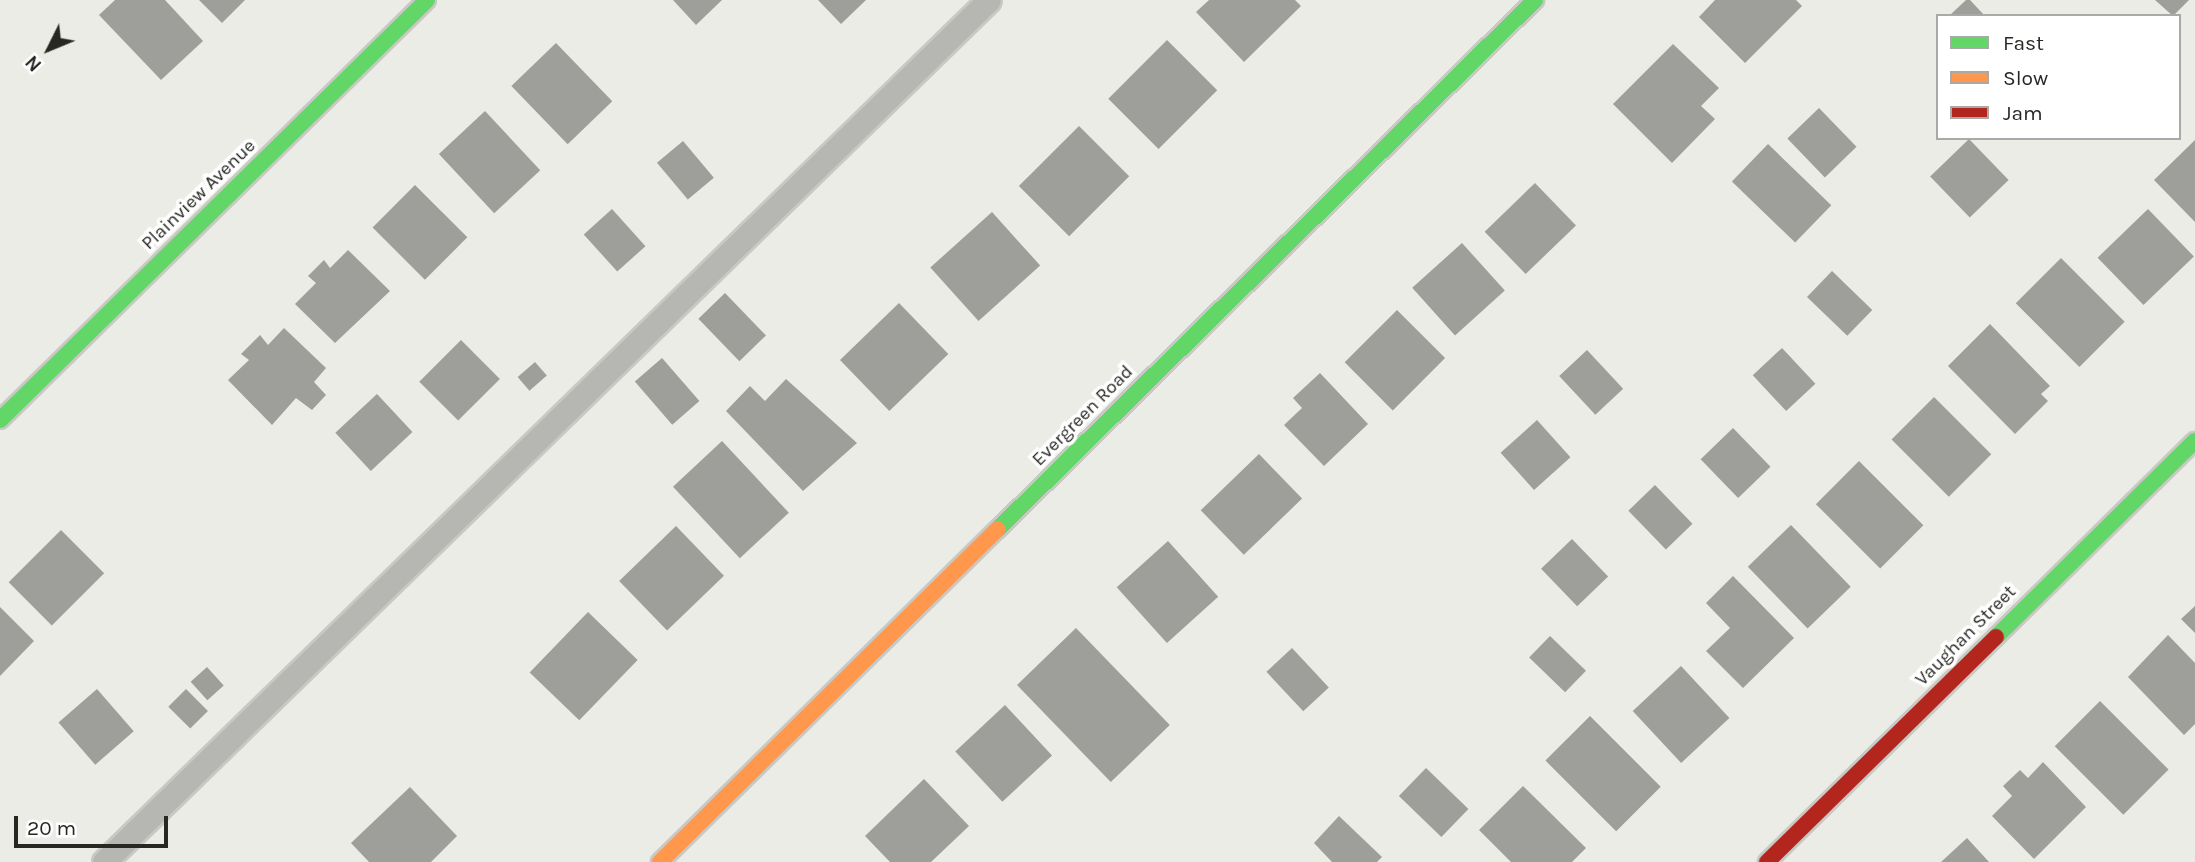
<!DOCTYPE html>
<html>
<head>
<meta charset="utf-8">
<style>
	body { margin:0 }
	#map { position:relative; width:2195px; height:862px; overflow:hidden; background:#ecece6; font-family:Karla,sans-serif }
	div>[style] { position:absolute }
	.building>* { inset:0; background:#9e9e9a; transform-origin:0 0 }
	.roads { filter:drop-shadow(2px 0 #c8c8c4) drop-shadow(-2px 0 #c8c8c4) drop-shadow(0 2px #c8c8c4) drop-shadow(0 -2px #c8c8c4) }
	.lane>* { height:23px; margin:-11.5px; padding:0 11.5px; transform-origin:11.5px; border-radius:11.5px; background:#b6b6b3 }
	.fast>* { height:16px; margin:-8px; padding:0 8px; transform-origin:8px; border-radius:8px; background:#63d668 }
	.slow>* { height:16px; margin:-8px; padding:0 8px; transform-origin:8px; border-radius:8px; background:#ff974d }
	.jam>* { height:16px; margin:-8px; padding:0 8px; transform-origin:8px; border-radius:8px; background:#b3261e }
	span { translate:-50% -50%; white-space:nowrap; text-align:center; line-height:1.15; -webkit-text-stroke:7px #fff; paint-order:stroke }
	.street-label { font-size:19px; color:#272823 }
	.legend { position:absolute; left:1936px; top:14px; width:245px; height:126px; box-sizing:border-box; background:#fff; border:2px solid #a9a9a7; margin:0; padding:9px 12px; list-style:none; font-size:21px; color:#272823 }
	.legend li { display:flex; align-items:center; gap:14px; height:35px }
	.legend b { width:35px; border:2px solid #a9a9a7 }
	.north { position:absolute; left:14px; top:14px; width:70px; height:70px; -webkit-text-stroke:5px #fff; paint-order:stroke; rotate:227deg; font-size:19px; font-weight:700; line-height:28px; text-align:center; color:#272823 }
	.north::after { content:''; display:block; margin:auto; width:24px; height:32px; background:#272823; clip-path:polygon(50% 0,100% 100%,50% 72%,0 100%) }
	.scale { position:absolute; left:14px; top:816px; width:154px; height:32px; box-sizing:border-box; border:4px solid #272823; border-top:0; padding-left:9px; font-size:21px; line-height:24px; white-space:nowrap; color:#272823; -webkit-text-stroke:5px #fff; paint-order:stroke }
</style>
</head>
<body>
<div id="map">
	<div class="building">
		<i style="clip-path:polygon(115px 0,165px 0,203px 41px,161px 80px,99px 15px)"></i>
		<i style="clip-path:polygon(199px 0,245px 0,222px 23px)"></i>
		<i style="clip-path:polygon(673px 0,722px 0,696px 25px)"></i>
		<i style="clip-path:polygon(818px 0,866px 0,841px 24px)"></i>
		<i style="clip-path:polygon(1209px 0,1295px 0,1301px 6px,1244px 62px,1196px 12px)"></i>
		<i style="clip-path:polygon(1715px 0,1796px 0,1802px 6px,1745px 63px,1699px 17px)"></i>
		<i style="clip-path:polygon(1966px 0,1970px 0,1985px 16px,1949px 16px)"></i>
		<i style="clip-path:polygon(2155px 0,2189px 0,2173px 16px)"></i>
		<i style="left:1167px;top:40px;width:71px;height:83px;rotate:45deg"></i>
		<i style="left:556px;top:43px;width:81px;height:62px;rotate:46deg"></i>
		<i style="clip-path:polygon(1673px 44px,1719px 88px,1701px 106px,1715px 119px,1672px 163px,1613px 104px)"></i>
		<i style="left:1819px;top:108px;width:54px;height:44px;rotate:46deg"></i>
		<i style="left:485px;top:111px;width:81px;height:63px;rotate:47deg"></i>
		<i style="left:1079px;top:126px;width:71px;height:85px;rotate:45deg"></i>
		<i style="left:1969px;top:139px;width:57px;height:54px;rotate:46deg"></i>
		<i style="clip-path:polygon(2195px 140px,2195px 222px,2154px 180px)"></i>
		<i style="left:683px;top:141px;width:48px;height:34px;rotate:50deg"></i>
		<i style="left:1768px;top:144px;width:88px;height:52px;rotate:44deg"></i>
		<i style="left:1535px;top:183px;width:59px;height:70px;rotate:46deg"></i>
		<i style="left:415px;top:185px;width:74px;height:60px;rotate:45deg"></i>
		<i style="left:612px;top:209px;width:50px;height:38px;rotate:48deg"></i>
		<i style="left:2148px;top:209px;width:66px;height:70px;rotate:46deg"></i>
		<i style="left:992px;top:212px;width:72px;height:83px;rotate:48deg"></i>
		<i style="left:1462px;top:243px;width:64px;height:67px;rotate:48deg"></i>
		<i style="clip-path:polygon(348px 250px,390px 291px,335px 343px,295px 304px,316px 283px,308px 276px,324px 260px,330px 268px)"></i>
		<i style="left:2061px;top:258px;width:90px;height:64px;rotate:45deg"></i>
		<i style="left:1832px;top:271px;width:56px;height:36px;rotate:44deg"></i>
		<i style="left:725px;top:293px;width:59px;height:37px;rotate:46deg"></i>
		<i style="left:899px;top:303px;width:71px;height:82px;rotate:46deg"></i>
		<i style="left:1397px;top:310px;width:68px;height:74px;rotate:45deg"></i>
		<i style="clip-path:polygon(1990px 324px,2050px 386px,2041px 394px,2048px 401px,2015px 434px,1948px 366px)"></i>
		<i style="clip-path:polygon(284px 328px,326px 368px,314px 382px,326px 395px,312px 410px,296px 398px,272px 425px,228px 380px,249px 360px,241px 354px,260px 335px,268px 345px)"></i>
		<i style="left:461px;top:340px;width:55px;height:59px;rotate:45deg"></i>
		<i style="left:1782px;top:348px;width:49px;height:40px;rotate:47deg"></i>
		<i style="left:1587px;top:350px;width:53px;height:38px;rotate:47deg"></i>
		<i style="left:662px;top:358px;width:57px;height:36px;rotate:49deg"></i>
		<i style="left:535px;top:362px;width:18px;height:23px;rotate:49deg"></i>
		<i style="clip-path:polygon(1320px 373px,1368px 424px,1324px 466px,1284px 425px,1302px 408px,1293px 398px)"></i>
		<i style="clip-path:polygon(786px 379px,857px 443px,803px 491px,726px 411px,750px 386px,765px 401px)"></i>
		<i style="left:377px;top:394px;width:52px;height:57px;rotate:47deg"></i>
		<i style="left:1934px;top:397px;width:81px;height:60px;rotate:45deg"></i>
		<i style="left:1537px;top:420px;width:50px;height:49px;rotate:48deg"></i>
		<i style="left:1733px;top:428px;width:54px;height:45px;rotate:46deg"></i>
		<i style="left:722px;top:441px;width:98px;height:67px;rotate:47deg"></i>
		<i style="left:1259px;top:454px;width:62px;height:81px;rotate:46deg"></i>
		<i style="left:1859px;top:461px;width:91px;height:61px;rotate:45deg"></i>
		<i style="left:1655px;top:485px;width:54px;height:37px;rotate:46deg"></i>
		<i style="left:1791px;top:525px;width:86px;height:60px;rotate:46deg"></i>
		<i style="left:676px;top:526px;width:69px;height:79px;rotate:46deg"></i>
		<i style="left:61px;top:530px;width:61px;height:74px;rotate:45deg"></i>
		<i style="left:1572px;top:539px;width:52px;height:43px;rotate:46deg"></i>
		<i style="left:1168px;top:541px;width:75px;height:69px;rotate:48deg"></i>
		<i style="clip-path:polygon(1733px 576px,1794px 638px,1743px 688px,1706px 651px,1730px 628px,1706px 603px)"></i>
		<i style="clip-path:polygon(2195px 606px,2195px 633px,2181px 619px)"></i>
		<i style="clip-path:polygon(0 607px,34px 641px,0 676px)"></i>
		<i style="left:588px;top:612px;width:69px;height:84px;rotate:44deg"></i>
		<i style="left:1076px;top:628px;width:135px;height:82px;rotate:46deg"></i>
		<i style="clip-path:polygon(2168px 635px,2195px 663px,2195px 724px,2184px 735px,2128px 677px)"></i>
		<i style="left:1550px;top:636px;width:50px;height:30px;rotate:44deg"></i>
		<i style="left:1292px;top:648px;width:54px;height:35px;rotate:47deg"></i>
		<i style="left:1681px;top:666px;width:71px;height:66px;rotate:47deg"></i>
		<i style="left:207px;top:667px;width:25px;height:22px;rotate:48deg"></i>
		<i style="left:97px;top:689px;width:56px;height:51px;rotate:49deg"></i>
		<i style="left:186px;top:689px;width:31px;height:25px;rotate:45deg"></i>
		<i style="left:2100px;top:701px;width:97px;height:64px;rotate:45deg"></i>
		<i style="left:1005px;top:705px;width:69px;height:68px;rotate:47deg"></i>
		<i style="left:1590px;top:716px;width:100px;height:63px;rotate:45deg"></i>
		<i style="clip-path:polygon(2043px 762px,2086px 807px,2034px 859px,1992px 816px,2012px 796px,2003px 786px,2020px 770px,2028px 778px)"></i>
		<i style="left:1426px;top:768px;width:59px;height:39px;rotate:44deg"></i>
		<i style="clip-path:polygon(924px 779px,969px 826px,931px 862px,890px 862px,865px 836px)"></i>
		<i style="clip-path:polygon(1523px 786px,1586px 848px,1572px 862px,1511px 862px,1479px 830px)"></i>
		<i style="clip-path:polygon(410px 787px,457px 836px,431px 862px,369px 862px,351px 843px)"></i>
		<i style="clip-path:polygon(1339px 816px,1382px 857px,1377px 862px,1332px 862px,1314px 843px)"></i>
		<i style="clip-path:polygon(1967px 838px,1989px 862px,1941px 862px)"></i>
	</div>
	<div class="roads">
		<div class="lane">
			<i style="left:104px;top:862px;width:1235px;rotate:-44.25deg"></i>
		</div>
		<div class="fast">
			<i style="left:0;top:420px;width:599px;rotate:-44.53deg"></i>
			<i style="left:998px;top:529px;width:754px;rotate:-44.57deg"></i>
			<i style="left:1996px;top:637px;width:279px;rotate:-44.6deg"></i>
		</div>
		<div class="slow">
			<i style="left:660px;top:862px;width:474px;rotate:-44.6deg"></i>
		</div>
		<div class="jam">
			<i style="left:1767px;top:862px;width:321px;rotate:-44.5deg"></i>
		</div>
	</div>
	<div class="street-label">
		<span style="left:199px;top:195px;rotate:-44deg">Plainview Avenue</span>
		<span style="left:1083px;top:416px;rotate:-45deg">Evergreen Road</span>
		<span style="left:1966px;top:636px;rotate:-45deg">Vaughan Street</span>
	</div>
	<ul class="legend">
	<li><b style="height:9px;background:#63d668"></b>Fast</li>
	<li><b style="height:9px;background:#ff974d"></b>Slow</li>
	<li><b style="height:9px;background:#b3261e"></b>Jam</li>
	</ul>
	<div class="north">N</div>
	<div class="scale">20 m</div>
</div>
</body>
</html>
